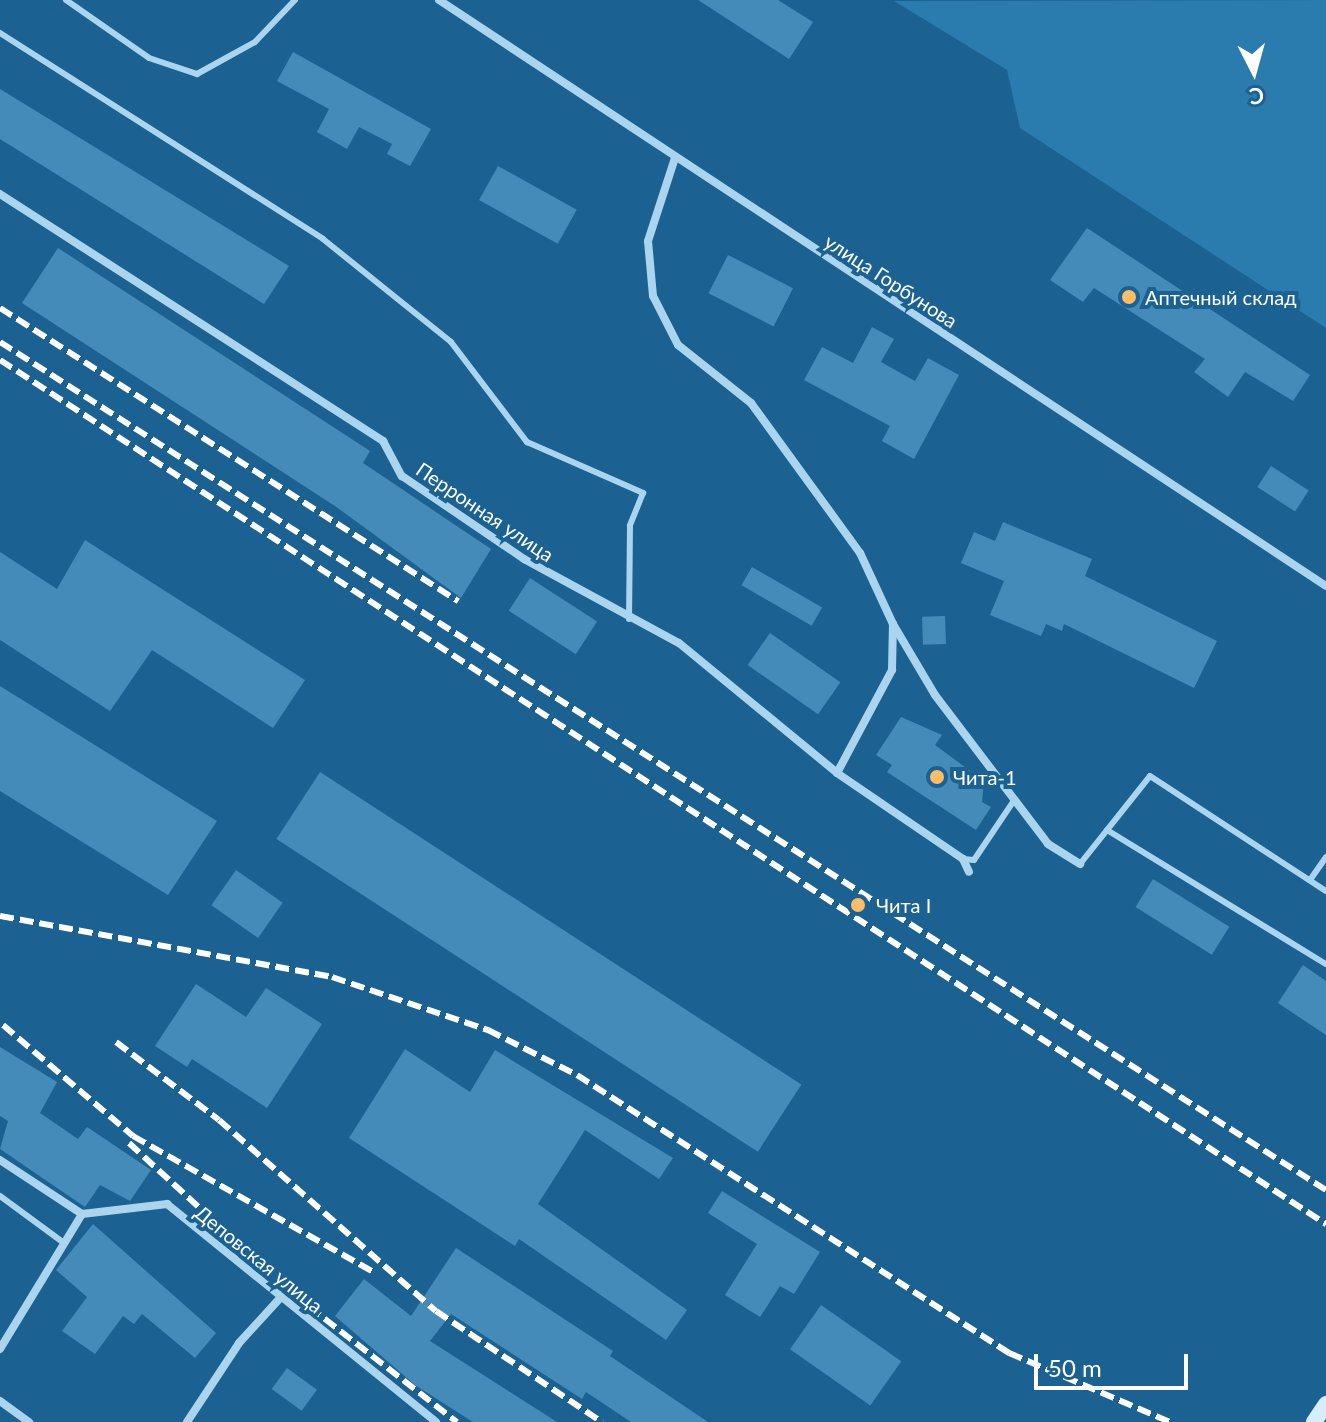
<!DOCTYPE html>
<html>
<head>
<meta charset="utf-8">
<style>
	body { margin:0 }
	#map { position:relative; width:1326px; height:1422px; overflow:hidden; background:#1b6292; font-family:Lato,sans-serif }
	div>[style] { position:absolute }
	.green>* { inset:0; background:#2a7bae }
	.building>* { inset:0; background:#448bb9; transform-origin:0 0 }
	.service>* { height:6px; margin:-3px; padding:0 3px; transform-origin:3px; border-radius:3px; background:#abd4ef }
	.minor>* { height:8px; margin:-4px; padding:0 4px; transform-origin:4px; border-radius:4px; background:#abd4ef }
	.secondary>* { height:16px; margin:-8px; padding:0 8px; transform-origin:8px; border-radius:8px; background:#d8edfb }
	.rail>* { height:6px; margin-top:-3px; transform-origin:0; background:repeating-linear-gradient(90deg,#fff 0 14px,transparent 0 20px) }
	.dots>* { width:22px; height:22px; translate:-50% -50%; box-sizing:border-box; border:4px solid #1b6292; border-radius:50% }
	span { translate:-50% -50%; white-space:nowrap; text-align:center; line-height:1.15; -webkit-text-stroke:8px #1b6292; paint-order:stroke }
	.street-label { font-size:20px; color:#fff }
	.poi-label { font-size:20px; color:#fff }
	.left { translate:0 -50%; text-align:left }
	.north { position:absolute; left:1214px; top:32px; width:80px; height:80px; -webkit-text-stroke:6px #1b6292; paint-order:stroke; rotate:174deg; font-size:22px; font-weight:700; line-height:32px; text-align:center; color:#fff }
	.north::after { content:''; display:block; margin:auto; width:28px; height:36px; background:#fff; clip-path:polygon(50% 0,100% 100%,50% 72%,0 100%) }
	.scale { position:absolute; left:1034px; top:1354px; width:154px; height:36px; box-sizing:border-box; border:4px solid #fff; border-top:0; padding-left:10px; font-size:24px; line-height:28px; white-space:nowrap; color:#fff; -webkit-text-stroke:6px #1b6292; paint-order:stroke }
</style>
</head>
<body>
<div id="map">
	<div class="green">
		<i style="clip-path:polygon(1326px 0,1326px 328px,1020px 128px,1007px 70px,894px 1px)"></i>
	</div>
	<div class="building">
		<i style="clip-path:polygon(698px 0,778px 0,813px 22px,789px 59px)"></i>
		<i style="clip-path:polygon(293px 52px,431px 129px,410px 166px,387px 154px,392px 144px,359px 127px,347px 149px,317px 132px,329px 109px,277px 81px)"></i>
		<i style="clip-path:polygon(0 89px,289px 266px,264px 304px,0 139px)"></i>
		<i style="left:498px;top:166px;width:90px;height:39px;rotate:29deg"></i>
		<i style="clip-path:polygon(1087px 228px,1310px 375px,1293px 401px,1245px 372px,1228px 397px,1194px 372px,1205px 359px,1094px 288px,1083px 302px,1050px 280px)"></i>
		<i style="clip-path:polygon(58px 248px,370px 451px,363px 463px,491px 549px,461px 598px,335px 506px,22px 303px)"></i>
		<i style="left:728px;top:255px;width:73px;height:43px;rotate:27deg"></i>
		<i style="clip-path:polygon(872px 327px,894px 339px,881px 362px,915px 381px,928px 358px,959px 375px,914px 459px,882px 441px,890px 426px,804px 380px,822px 347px,853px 363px)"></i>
		<i style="left:1271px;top:466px;width:45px;height:25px;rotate:33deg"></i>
		<i style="clip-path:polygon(1003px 522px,1092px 559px,1085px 576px,1217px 641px,1194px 688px,1064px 624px,1062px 631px,1046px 624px,1041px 636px,990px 615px,1004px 581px,961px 563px,974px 532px,995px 541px)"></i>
		<i style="clip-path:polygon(85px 540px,305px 680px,273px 728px,152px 650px,110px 711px,0 640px,0 552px,57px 589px)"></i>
		<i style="left:752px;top:567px;width:81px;height:21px;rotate:30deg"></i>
		<i style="left:530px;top:578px;width:80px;height:39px;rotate:33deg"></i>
		<i style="left:945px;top:616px;width:28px;height:23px;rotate:88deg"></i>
		<i style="left:770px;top:633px;width:86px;height:39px;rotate:35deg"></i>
		<i style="clip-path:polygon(0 686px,217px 821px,168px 895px,0 791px)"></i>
		<i style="clip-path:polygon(901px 717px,942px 735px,935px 745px,984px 781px,982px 802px,991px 807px,976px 830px,887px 772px,892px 765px,876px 755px)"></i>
		<i style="left:320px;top:772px;width:574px;height:80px;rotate:33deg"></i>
		<i style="left:236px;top:870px;width:57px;height:43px;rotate:35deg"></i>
		<i style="left:1153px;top:879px;width:90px;height:33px;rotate:32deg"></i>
		<i style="clip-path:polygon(1303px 965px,1326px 981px,1326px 1035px,1278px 1003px)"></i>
		<i style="clip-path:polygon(196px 984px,246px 1017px,266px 988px,322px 1024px,267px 1108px,192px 1059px,187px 1067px,155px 1046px)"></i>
		<i style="clip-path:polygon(0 1047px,57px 1082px,40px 1113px,78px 1139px,87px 1127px,151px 1170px,130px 1201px,100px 1185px,85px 1207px,0 1149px,8px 1121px,0 1116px)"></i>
		<i style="clip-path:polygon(405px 1049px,470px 1092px,495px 1050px,673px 1158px,659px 1179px,585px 1130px,538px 1204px,687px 1310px,666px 1340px,519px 1239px,515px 1246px,349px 1138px)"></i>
		<i style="clip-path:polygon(722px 1191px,820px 1252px,794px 1294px,780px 1286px,760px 1317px,725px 1295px,757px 1244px,708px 1213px)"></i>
		<i style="clip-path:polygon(93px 1224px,216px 1333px,195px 1358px,142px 1314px,134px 1324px,123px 1316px,95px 1354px,62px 1331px,87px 1297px,56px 1270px)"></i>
		<i style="clip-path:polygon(456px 1248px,613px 1351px,610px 1356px,708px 1422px,631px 1422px,586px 1392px,582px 1399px,451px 1314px,430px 1341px,557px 1422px,473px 1422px,415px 1385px,335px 1316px,364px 1279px,411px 1316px)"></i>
		<i style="left:821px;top:1305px;width:98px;height:54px;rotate:35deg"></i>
		<i style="left:287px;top:1368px;width:37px;height:26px;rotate:36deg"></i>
	</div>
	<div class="service">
		<i style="left:66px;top:0;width:101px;rotate:34.9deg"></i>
		<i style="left:149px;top:58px;width:51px;rotate:18.4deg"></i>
		<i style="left:197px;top:74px;width:66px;rotate:-28.9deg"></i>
		<i style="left:255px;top:42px;width:58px;rotate:-46.4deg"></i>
		<i style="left:0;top:33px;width:383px;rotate:32.5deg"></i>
		<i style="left:323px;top:239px;width:164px;rotate:38.8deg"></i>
		<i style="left:451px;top:342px;width:126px;rotate:52.8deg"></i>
		<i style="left:527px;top:442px;width:127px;rotate:23.7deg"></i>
		<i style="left:643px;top:493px;width:35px;rotate:112deg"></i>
		<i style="left:630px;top:526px;width:93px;rotate:90.6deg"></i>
		<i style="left:1107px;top:830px;width:257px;rotate:31.5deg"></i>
		<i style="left:963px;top:859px;width:11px;rotate:5deg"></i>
		<i style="left:974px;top:860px;width:73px;rotate:-56.1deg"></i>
		<i style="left:1080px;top:864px;width:112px;rotate:-51.5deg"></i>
		<i style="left:1150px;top:776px;width:210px;rotate:33.2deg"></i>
		<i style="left:1310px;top:880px;width:28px;rotate:-55deg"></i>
		<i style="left:0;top:1196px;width:79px;rotate:36.3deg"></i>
	</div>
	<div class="minor">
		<i style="left:439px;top:0;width:1063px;rotate:33.45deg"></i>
		<i style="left:0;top:194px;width:456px;rotate:32.8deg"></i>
		<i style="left:383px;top:441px;width:40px;rotate:62deg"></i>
		<i style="left:402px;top:476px;width:148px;rotate:34.2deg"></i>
		<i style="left:524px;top:559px;width:176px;rotate:28.5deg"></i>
		<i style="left:679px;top:643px;width:205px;rotate:39.4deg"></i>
		<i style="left:837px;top:773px;width:117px;rotate:-61.9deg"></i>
		<i style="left:892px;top:670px;width:46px;rotate:-88.8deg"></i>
		<i style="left:893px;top:624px;width:78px;rotate:-114.9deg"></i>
		<i style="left:860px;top:553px;width:185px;rotate:-126deg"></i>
		<i style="left:751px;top:403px;width:93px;rotate:-141.5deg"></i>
		<i style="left:678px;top:345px;width:55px;rotate:-117deg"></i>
		<i style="left:653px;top:296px;width:55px;rotate:-95.2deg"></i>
		<i style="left:648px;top:241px;width:87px;rotate:-72deg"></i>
		<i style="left:893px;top:624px;width:82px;rotate:59.4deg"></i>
		<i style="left:935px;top:695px;width:187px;rotate:52.8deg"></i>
		<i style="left:1048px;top:844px;width:38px;rotate:32deg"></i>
		<i style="left:837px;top:773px;width:153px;rotate:34.3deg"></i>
		<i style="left:963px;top:859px;width:14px;rotate:65deg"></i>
		<i style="left:0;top:1160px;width:98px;rotate:33.4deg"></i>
		<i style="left:82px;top:1214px;width:86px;rotate:-6.7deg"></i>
		<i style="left:167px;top:1204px;width:346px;rotate:39deg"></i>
		<i style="left:0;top:1349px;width:158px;rotate:-58.7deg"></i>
		<i style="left:0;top:1401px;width:36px;rotate:36deg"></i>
		<i style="left:187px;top:1422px;width:95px;rotate:-56.6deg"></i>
		<i style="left:239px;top:1343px;width:62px;rotate:-47.6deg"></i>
	</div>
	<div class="secondary">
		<i style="left:1314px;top:1422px;width:22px;rotate:-56deg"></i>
	</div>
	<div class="rail">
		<i style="left:0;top:308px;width:544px;rotate:32.61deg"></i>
		<i style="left:0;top:342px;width:1574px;rotate:32.6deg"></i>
		<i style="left:0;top:360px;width:1583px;rotate:33.09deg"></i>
		<i style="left:0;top:916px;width:338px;rotate:10.4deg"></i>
		<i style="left:332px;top:977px;width:165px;rotate:18.8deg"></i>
		<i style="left:488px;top:1030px;width:100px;rotate:26.8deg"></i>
		<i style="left:577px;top:1075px;width:514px;rotate:32.76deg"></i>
		<i style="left:1009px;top:1353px;width:175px;rotate:23.2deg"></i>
		<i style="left:3px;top:1025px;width:171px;rotate:40.5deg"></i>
		<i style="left:133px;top:1136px;width:278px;rotate:29.5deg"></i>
		<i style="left:116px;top:1042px;width:129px;rotate:37.1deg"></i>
		<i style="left:219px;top:1120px;width:289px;rotate:41.4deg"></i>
		<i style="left:436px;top:1311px;width:200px;rotate:33.8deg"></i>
		<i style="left:129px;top:1143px;width:223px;rotate:42.6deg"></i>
		<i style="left:293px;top:1294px;width:208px;rotate:38deg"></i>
	</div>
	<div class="dots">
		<i style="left:1129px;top:297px;background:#ffbc69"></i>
		<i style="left:937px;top:777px;background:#ffbc69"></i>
		<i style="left:858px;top:905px;background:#ffbc69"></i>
	</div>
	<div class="street-label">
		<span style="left:891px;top:281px;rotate:33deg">улица Горбунова</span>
		<span style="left:485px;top:512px;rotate:34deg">Перронная улица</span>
		<span style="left:259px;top:1259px;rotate:39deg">Деповская улица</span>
	</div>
	<div class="poi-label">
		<span class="left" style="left:1145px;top:297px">Аптечный склад</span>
		<span class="left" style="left:953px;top:777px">Чита-1</span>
		<span class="left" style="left:876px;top:905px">Чита I</span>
	</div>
	<div class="north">С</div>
	<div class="scale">50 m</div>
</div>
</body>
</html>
